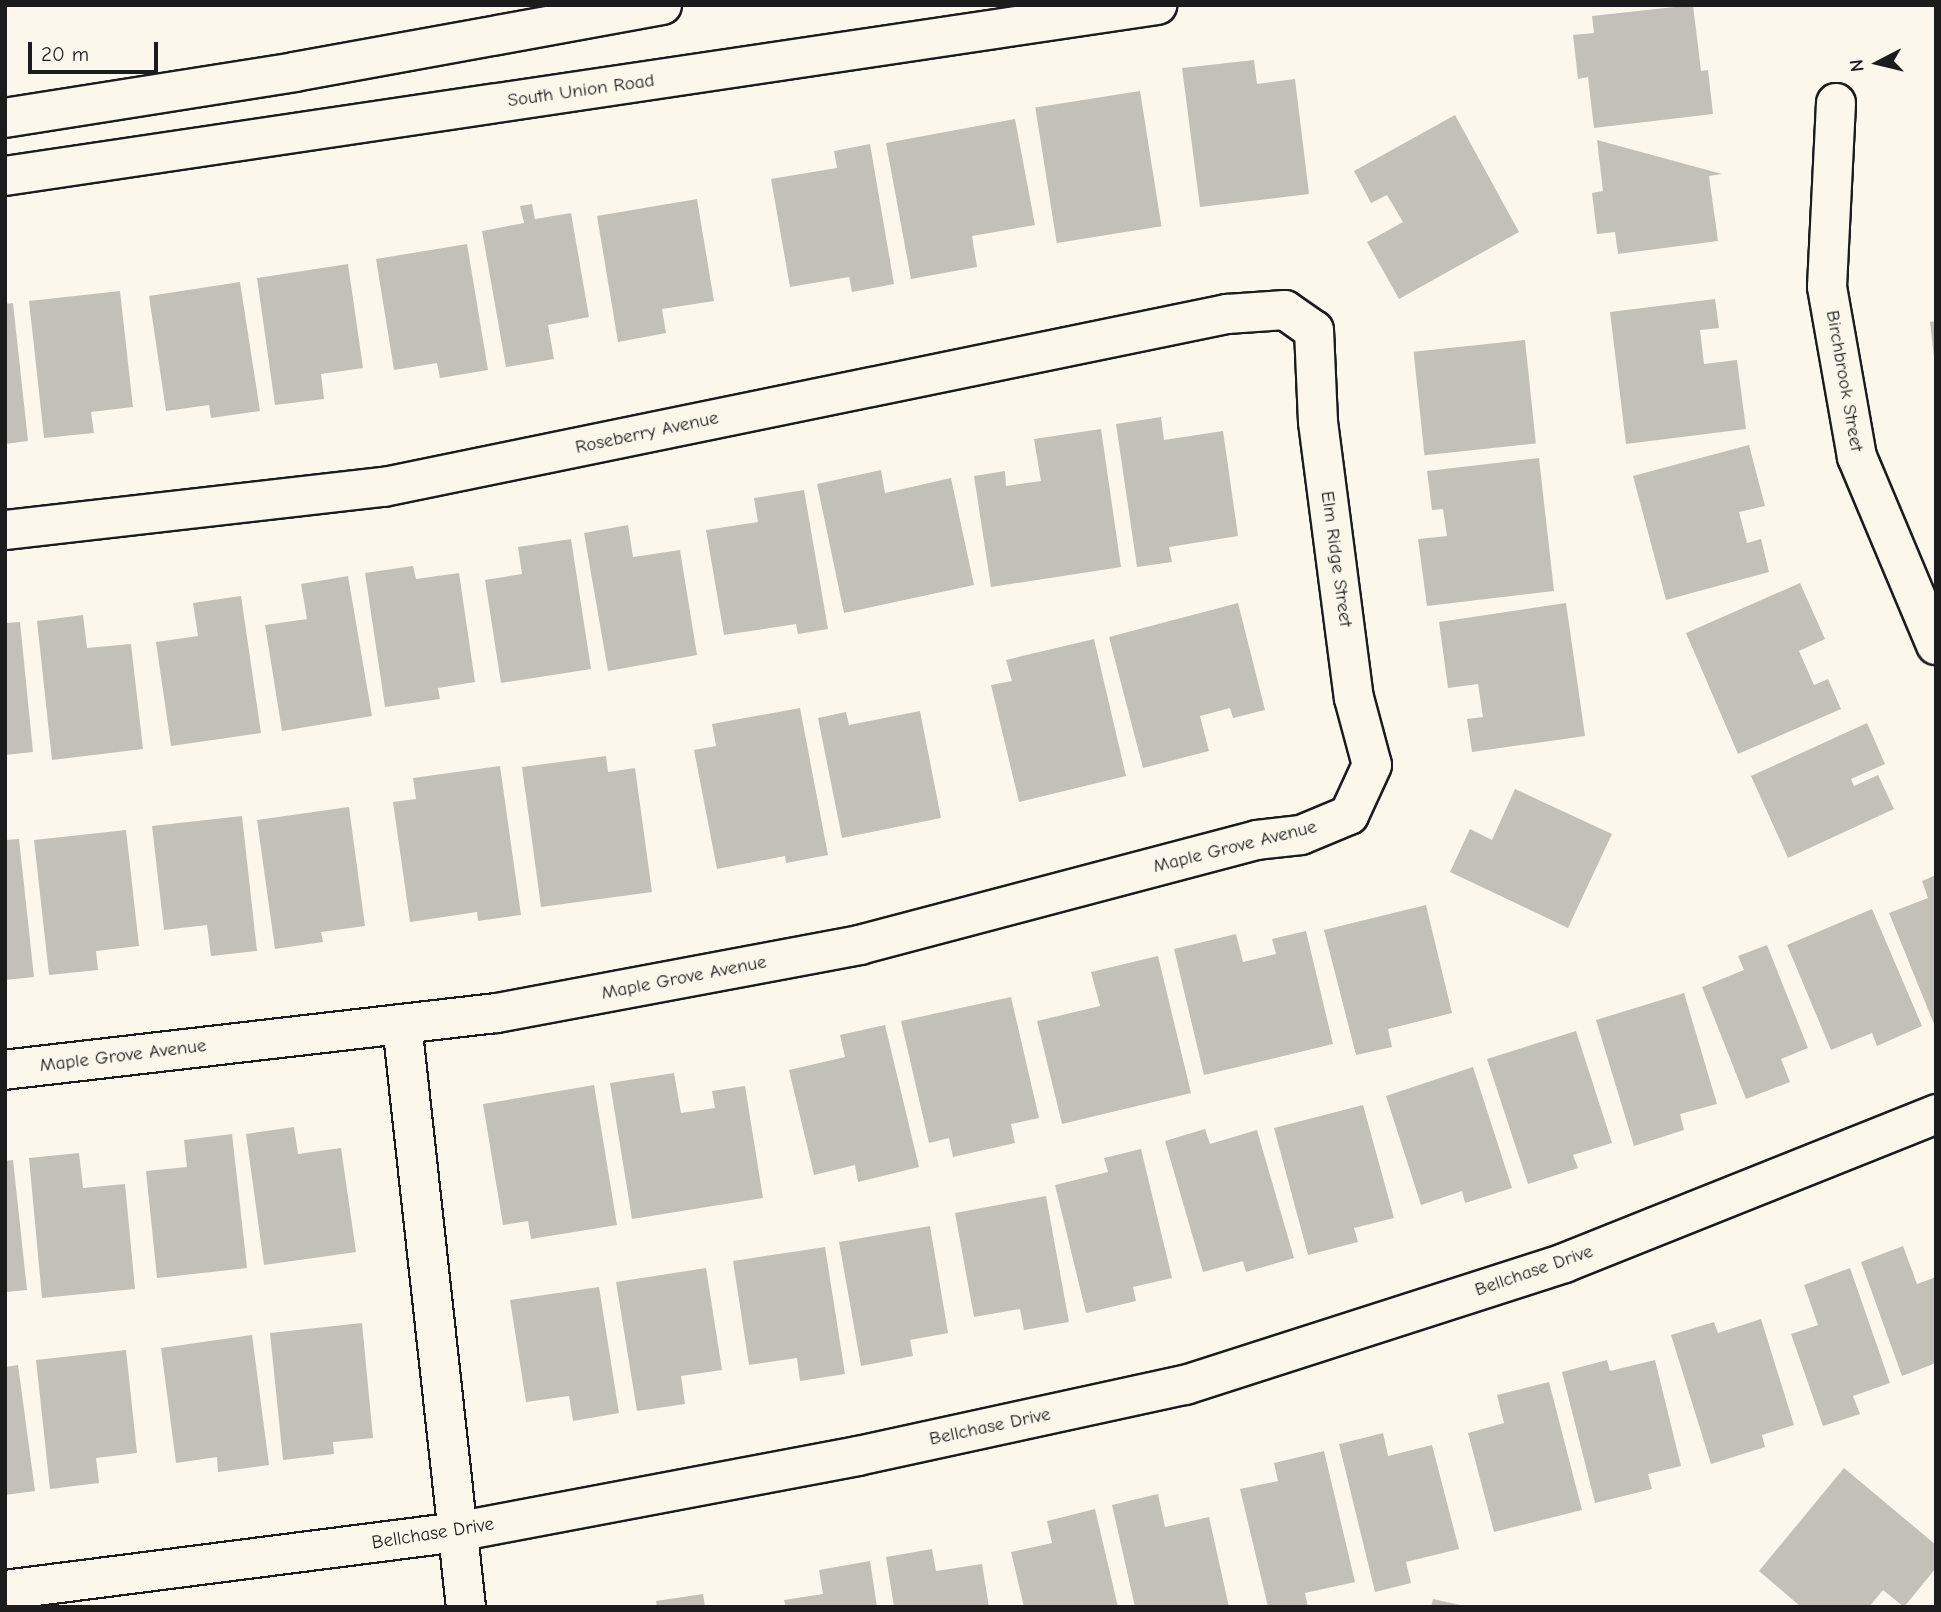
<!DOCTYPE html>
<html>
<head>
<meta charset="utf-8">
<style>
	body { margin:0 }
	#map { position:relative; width:1941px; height:1612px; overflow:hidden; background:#fbf7ec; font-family:"Comic Neue",sans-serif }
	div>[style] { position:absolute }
	.building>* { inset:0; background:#c3c0b8; transform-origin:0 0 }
	.roads { filter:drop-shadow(2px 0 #1c1c1c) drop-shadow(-2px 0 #1c1c1c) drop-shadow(0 2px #1c1c1c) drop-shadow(0 -2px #1c1c1c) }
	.street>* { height:38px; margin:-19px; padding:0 19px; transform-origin:19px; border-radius:19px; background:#fbf7ec }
	.secondary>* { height:38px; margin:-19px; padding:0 19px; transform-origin:19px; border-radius:19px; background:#fbf7ec }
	span { translate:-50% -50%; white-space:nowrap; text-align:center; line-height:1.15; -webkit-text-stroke:5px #fbf7ec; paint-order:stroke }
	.street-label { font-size:19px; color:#1c1c1c }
	.frame { position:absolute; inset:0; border:7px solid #1c1c1c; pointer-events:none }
	.north { position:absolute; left:1843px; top:28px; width:70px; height:70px; -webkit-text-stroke:5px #fbf7ec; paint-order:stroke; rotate:263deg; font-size:19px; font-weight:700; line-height:28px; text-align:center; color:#1c1c1c }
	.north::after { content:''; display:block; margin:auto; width:24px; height:32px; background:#1c1c1c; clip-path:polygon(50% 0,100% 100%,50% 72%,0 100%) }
	.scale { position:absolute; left:28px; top:42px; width:130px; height:32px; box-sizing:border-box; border:4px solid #1c1c1c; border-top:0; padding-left:9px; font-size:21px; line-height:24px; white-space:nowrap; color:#1c1c1c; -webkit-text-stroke:5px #fbf7ec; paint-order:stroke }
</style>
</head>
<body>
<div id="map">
	<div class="building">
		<i style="clip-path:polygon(1693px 5px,1701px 71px,1708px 70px,1713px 114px,1594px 128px,1588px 77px,1578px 79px,1573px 35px,1594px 33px,1592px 16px)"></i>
		<i style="clip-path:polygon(1254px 60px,1257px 84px,1295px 79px,1309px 194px,1200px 207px,1182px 68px)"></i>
		<i style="left:1140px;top:91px;width:137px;height:106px;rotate:81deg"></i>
		<i style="clip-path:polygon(1455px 115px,1519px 232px,1399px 299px,1367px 242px,1403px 222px,1387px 195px,1371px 203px,1354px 171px)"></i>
		<i style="clip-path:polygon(1015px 119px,1035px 225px,972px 236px,977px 267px,911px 279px,886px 143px)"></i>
		<i style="clip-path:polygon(1597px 140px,1722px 174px,1709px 176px,1718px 241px,1618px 254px,1615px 232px,1597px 234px,1592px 193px,1603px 191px)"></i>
		<i style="clip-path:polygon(870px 144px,894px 284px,852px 292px,849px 277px,790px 287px,771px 179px,837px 168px,834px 151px)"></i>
		<i style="clip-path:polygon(697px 199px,714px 301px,662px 309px,666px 333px,618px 342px,597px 216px)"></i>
		<i style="clip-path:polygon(532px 204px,535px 219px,571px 213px,589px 317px,548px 325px,554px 359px,506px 367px,482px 231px,524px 223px,520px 206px)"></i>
		<i style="clip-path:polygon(467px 244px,488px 370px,440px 378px,437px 363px,394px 370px,376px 259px)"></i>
		<i style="clip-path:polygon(348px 264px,363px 368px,321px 374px,324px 399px,275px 405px,257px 278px)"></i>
		<i style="clip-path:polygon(240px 282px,260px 411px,211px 418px,209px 405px,166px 411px,149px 296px)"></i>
		<i style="clip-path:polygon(120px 291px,133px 407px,91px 412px,94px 433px,44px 438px,29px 301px)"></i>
		<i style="clip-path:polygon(1715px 299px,1719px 328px,1700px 330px,1704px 364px,1737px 360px,1746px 429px,1626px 444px,1610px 312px)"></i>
		<i style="clip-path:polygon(13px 303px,28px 441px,5px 444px,5px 304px)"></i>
		<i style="clip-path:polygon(1936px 321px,1936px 356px,1934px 357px,1930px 322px)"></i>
		<i style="left:1525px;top:340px;width:104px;height:112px;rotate:84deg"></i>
		<i style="clip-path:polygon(1161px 417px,1164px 440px,1223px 431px,1238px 536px,1169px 547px,1172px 562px,1137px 567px,1116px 424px)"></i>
		<i style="clip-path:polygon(1101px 429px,1121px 567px,991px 587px,974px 476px,1005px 471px,1006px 486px,1041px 481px,1034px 439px)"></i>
		<i style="clip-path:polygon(1749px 445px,1765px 506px,1739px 512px,1747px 543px,1761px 539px,1769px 572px,1666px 600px,1633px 476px)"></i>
		<i style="clip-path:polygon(1539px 458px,1554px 591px,1427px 606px,1418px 539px,1447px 536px,1443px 509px,1432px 510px,1427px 471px)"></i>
		<i style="clip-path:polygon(881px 470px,885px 493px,951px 478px,974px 585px,844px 613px,817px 484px)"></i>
		<i style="clip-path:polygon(804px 490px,828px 629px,798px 634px,796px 624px,724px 635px,706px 530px,758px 522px,754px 498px)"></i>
		<i style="clip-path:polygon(628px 525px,633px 557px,680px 550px,697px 655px,608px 671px,584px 533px)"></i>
		<i style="clip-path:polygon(571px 539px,591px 669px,501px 683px,485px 580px,522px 574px,518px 547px)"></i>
		<i style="clip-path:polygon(413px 566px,416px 579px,459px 573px,475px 682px,438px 688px,440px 699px,385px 707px,365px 573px)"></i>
		<i style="clip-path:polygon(348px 576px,372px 716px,282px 731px,265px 625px,307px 619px,301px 584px)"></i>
		<i style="clip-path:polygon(1800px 583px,1825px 639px,1799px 651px,1814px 685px,1828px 679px,1841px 709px,1738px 754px,1686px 633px)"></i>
		<i style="clip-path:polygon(241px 596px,261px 733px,171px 746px,156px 642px,198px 636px,193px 603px)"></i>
		<i style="clip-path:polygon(1238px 603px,1265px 710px,1233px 718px,1230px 708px,1200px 716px,1209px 751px,1143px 768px,1109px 637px)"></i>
		<i style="clip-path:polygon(1566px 603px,1585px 736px,1472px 752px,1467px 719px,1483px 717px,1478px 684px,1448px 688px,1439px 622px)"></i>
		<i style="clip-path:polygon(83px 615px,87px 648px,131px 644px,143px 749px,52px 760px,37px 621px)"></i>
		<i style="clip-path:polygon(20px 622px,33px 752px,5px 755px,5px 623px)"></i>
		<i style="clip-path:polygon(1094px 639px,1126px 776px,1019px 802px,991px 685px,1012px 681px,1006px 660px)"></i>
		<i style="clip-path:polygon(800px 708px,828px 855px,786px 863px,785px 856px,717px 869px,694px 750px,716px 746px,712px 724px)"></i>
		<i style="clip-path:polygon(920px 711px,941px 818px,842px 838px,818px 718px,846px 712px,849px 725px)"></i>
		<i style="clip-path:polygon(1867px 723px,1885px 764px,1851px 779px,1854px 786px,1878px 775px,1894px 809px,1788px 858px,1751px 776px)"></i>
		<i style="clip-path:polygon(606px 756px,608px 772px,635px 768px,652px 892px,541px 907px,522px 767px)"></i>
		<i style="clip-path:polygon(500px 766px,521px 915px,478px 921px,477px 912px,410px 922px,393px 802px,416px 799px,413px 778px)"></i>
		<i style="clip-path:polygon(1515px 789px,1612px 834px,1568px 928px,1450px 872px,1470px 829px,1492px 840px)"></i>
		<i style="clip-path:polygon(349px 807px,365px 926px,321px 932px,323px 942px,275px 949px,257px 820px)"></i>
		<i style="clip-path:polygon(242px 816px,257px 951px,211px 956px,207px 925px,164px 930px,152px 826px)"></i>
		<i style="clip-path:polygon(126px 830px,139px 946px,96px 951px,98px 970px,49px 975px,34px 840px)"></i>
		<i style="clip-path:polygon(19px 839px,34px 977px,5px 980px,5px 840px)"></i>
		<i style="clip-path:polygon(1936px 875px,1936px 1029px,1889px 913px,1928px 898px,1922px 881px)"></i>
		<i style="clip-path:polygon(1426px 905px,1452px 1013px,1388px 1029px,1392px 1047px,1356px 1055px,1324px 930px)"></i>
		<i style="clip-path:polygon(1872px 909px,1922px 1026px,1877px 1046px,1872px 1033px,1831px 1050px,1787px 945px)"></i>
		<i style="clip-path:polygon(1306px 931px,1333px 1044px,1204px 1075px,1174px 949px,1236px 934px,1243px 962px,1276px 954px,1272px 939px)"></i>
		<i style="clip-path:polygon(1767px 945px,1808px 1048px,1781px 1059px,1790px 1082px,1746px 1099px,1702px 987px,1744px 970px,1738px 956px)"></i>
		<i style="clip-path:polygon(1158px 956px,1191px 1093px,1062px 1124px,1037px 1021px,1100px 1006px,1091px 972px)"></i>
		<i style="clip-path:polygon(1684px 993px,1717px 1104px,1680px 1114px,1684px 1130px,1634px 1146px,1596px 1020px)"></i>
		<i style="clip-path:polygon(1011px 997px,1039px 1118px,1011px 1124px,1015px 1143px,953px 1157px,949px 1138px,929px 1143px,901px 1021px)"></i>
		<i style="clip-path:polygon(885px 1025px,919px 1167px,858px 1182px,855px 1165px,814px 1175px,789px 1070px,845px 1057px,840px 1035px)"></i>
		<i style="clip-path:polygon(1576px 1031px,1612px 1143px,1573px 1155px,1578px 1168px,1528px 1184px,1487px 1059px)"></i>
		<i style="clip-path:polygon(1473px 1067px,1512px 1188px,1465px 1203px,1462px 1191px,1421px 1205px,1386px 1096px)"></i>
		<i style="clip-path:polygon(674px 1073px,681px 1113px,715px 1108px,712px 1091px,745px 1086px,763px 1198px,632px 1219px,610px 1083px)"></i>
		<i style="clip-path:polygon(594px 1085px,617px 1225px,531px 1239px,528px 1221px,503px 1225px,483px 1104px)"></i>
		<i style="clip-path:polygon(1363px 1105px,1394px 1218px,1354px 1228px,1358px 1242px,1308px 1255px,1274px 1128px)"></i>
		<i style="clip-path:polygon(294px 1127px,298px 1154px,341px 1148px,356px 1252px,264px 1265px,246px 1134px)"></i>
		<i style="clip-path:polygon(1205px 1129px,1210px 1144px,1257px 1130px,1294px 1258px,1246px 1272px,1243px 1261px,1203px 1272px,1165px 1141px)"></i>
		<i style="clip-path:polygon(232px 1134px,247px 1268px,157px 1278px,146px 1171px,187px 1167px,184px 1140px)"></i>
		<i style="clip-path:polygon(1141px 1149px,1172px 1278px,1133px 1287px,1136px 1301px,1086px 1313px,1055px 1185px,1108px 1172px,1104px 1158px)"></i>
		<i style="clip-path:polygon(79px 1153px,83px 1188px,125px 1184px,135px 1289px,42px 1298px,29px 1158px)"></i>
		<i style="clip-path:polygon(13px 1160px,27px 1290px,5px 1292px,5px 1161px)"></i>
		<i style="clip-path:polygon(1046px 1196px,1069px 1322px,1024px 1330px,1020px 1309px,974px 1317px,955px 1213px)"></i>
		<i style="clip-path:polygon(930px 1226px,948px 1333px,910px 1340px,913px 1356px,861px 1366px,839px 1242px)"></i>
		<i style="clip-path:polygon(1903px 1246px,1917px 1284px,1936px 1277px,1936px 1363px,1902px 1376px,1861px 1262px)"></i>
		<i style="clip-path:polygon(825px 1247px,845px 1374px,800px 1381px,797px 1358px,749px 1365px,733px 1261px)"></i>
		<i style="clip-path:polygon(706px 1268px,722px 1370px,681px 1376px,685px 1404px,637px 1411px,616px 1282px)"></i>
		<i style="clip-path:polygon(1850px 1268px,1890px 1383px,1853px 1396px,1860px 1414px,1823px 1426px,1791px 1334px,1818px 1325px,1804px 1285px)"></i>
		<i style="clip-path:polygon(599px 1287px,619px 1413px,573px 1421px,569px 1396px,526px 1402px,510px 1300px)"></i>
		<i style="clip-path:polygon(1761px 1319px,1794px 1425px,1762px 1435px,1765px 1447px,1711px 1464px,1671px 1335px,1714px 1322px,1718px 1333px)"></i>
		<i style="clip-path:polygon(362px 1323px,373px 1438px,333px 1442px,334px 1454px,283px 1460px,270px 1333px)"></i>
		<i style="clip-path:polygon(252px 1335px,269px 1465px,218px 1472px,217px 1457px,176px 1463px,161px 1348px)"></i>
		<i style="clip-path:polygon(126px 1350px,137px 1453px,96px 1458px,99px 1483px,50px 1489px,36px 1360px)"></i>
		<i style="clip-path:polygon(1607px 1360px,1610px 1371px,1655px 1360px,1681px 1466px,1648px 1474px,1652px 1489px,1595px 1503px,1562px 1372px)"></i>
		<i style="clip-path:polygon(18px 1365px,35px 1491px,5px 1495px,5px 1367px)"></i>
		<i style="clip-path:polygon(1549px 1382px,1582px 1510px,1494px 1532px,1468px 1433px,1504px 1423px,1497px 1395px)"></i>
		<i style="clip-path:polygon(1383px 1433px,1388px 1456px,1432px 1445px,1459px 1549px,1406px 1562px,1411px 1583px,1375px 1592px,1339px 1444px)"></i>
		<i style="clip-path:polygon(1324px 1451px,1355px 1582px,1305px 1593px,1308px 1607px,1268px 1607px,1240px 1489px,1278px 1481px,1274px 1463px)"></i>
		<i style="clip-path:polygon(1844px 1468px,1936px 1545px,1936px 1568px,1904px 1607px,1883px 1590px,1869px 1607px,1801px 1607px,1759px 1571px)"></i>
		<i style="clip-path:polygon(1158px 1494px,1165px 1527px,1209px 1517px,1229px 1607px,1135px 1607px,1112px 1505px)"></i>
		<i style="clip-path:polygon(1095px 1509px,1118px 1607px,1024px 1607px,1011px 1552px,1052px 1543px,1047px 1521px)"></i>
		<i style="clip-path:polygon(932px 1549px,936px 1571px,982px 1564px,989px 1607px,894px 1607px,886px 1557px)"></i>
		<i style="clip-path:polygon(870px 1561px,877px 1607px,786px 1607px,784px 1600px,823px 1594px,819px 1570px)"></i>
		<i style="clip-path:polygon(703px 1594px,705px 1607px,657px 1607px,656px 1601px)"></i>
		<i style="clip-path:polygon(1433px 1599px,1465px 1606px,1464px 1607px,1431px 1607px)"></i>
	</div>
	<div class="roads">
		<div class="street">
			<i style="left:1836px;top:103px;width:184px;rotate:92.8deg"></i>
			<i style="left:1827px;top:287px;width:173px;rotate:80deg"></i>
			<i style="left:1857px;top:457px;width:204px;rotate:67.2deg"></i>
			<i style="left:5px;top:530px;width:381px;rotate:-6.5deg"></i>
			<i style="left:384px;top:487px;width:861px;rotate:-11.6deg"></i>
			<i style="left:1227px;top:314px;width:58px;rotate:-3.9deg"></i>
			<i style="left:1285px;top:310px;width:35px;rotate:35deg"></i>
			<i style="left:1314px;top:330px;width:92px;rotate:87.5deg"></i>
			<i style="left:1318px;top:422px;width:278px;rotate:82.6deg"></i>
			<i style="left:1354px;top:698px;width:69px;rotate:75deg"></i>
			<i style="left:1372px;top:765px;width:55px;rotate:114.7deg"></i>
			<i style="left:1349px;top:815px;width:52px;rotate:157.4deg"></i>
			<i style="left:1301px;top:835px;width:44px;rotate:173.5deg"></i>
			<i style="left:1257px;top:840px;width:411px;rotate:165.2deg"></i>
			<i style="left:860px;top:945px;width:370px;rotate:169.4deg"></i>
			<i style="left:496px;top:1013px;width:494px;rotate:173.4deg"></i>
			<i style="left:402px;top:1024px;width:587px;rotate:83.74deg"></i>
			<i style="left:5px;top:1590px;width:455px;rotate:-7.3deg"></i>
			<i style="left:456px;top:1532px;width:409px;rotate:-10.7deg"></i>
			<i style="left:858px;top:1456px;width:335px;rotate:-12.3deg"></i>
			<i style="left:1185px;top:1385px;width:398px;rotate:-17.8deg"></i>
			<i style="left:1564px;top:1263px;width:401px;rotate:-21.8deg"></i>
		</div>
		<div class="secondary">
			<i style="left:5px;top:118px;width:293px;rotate:-9deg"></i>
			<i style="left:294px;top:72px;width:374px;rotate:-10.3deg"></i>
			<i style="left:5px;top:176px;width:1165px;rotate:-8.44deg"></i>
		</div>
	</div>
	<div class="street-label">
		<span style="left:581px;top:91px;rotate:-8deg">South Union Road</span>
		<span style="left:1844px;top:381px;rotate:80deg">Birchbrook Street</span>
		<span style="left:647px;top:433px;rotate:-12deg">Roseberry Avenue</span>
		<span style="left:1336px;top:559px;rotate:82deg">Elm Ridge Street</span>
		<span style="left:1235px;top:847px;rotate:-14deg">Maple Grove Avenue</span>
		<span style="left:684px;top:978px;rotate:-11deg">Maple Grove Avenue</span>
		<span style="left:123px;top:1056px;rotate:-7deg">Maple Grove Avenue</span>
		<span style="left:1534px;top:1271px;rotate:-19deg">Bellchase Drive</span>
		<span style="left:990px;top:1427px;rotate:-12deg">Bellchase Drive</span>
		<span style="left:433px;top:1534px;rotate:-9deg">Bellchase Drive</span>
	</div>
	<div class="frame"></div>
	<div class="north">N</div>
	<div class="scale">20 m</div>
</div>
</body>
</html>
